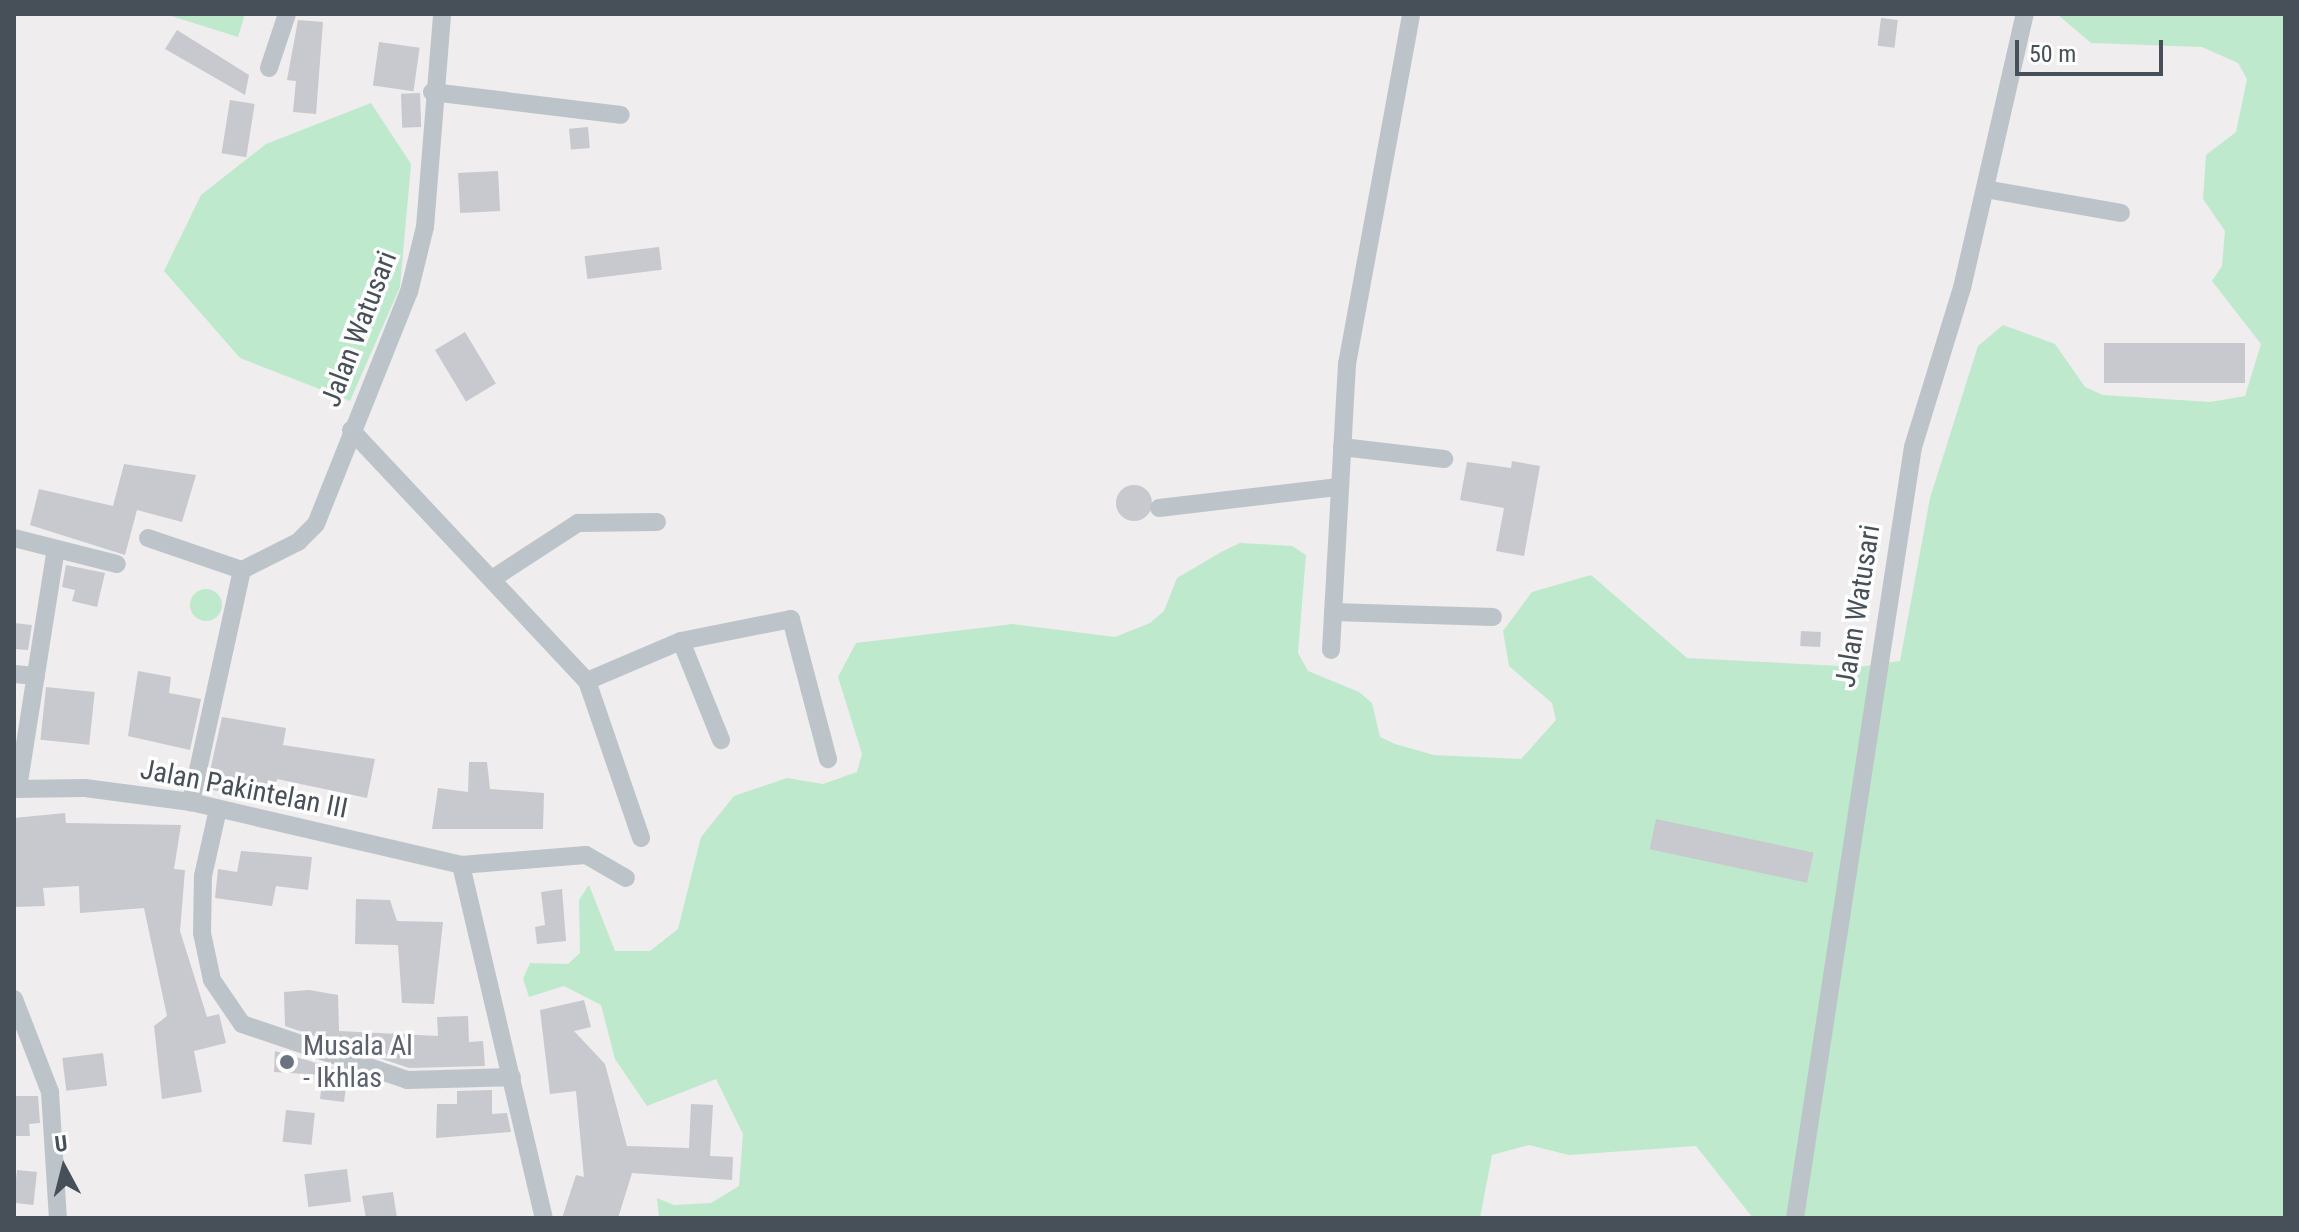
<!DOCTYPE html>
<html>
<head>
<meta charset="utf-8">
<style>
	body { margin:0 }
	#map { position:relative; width:2299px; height:1232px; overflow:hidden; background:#efeded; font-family:"Roboto Condensed",sans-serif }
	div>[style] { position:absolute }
	.green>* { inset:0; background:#bfe9cd }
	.round { border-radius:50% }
	.building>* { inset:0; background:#c7c9cf; transform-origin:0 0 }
	.street>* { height:18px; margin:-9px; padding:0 9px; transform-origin:9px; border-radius:9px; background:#bcc4ca }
	.dots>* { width:22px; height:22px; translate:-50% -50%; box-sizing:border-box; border:4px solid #fff; border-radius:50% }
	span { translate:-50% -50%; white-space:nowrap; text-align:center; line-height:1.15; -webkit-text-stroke:7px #fff; paint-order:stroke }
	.street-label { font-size:28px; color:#475058 }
	.worship-label { font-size:28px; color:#5b616d }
	.left { translate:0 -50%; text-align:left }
	.frame { position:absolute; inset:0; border:16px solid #475058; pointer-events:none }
	.north { position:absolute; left:24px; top:1128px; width:80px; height:80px; -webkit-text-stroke:6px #fff; paint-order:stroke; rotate:353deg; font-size:22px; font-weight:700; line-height:32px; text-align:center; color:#475058 }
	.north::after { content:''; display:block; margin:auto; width:28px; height:36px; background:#475058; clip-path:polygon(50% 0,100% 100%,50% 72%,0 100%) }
	.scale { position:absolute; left:2015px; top:40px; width:148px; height:36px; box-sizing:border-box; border:4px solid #475058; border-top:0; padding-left:10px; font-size:24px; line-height:28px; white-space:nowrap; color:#475058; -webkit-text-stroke:6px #fff; paint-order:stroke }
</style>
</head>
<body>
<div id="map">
	<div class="green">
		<i style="clip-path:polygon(165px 14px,245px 14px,238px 37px)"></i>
		<i style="clip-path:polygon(2057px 14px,2285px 14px,2285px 1218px,1753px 1218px,1696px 1146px,1569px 1155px,1529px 1145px,1492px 1155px,1480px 1218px,659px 1218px,657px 1198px,674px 1205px,711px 1203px,739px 1186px,743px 1134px,716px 1079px,647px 1106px,615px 1059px,601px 1005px,564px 986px,529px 997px,523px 979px,530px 963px,568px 964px,580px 953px,579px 900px,589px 885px,615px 951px,650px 951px,678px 929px,701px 837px,734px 796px,787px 778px,823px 784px,857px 772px,862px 754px,838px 677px,856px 643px,1013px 624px,1115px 637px,1150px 623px,1164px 611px,1177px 578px,1223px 551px,1240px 543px,1292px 546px,1306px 555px,1298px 653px,1308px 671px,1359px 692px,1372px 703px,1380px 737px,1395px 744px,1434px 755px,1521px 759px,1556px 720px,1552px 703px,1509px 666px,1503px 631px,1532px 592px,1591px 575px,1687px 658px,1859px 667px,1900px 661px,1930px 498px,1978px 346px,2003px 325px,2055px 344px,2085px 387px,2103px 395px,2210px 402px,2245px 396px,2261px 344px,2212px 281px,2222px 266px,2225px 231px,2203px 199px,2206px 155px,2236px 132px,2247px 79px,2238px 63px,2202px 47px,2091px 43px)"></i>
		<i style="clip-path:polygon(371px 103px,411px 164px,400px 287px,350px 401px,240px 358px,164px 271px,201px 195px,266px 144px)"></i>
		<i class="round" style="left:190px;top:589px;width:32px;height:32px"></i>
	</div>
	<div class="building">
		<i style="left:1881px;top:18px;width:17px;height:28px;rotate:7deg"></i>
		<i style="clip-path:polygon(298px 20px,323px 22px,316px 114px,293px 112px,296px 81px,287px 80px)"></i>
		<i style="clip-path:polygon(177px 30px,249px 75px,245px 95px,165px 49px)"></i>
		<i style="left:379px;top:42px;width:41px;height:44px;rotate:8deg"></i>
		<i style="left:420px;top:93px;width:34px;height:19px;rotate:88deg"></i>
		<i style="left:230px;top:100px;width:25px;height:54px;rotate:9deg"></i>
		<i style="left:588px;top:127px;width:21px;height:19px;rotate:85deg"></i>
		<i style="left:498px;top:171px;width:40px;height:40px;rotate:87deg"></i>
		<i style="left:659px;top:247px;width:23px;height:75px;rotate:83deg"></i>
		<i style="left:465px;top:332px;width:60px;height:35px;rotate:59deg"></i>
		<i style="left:2104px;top:343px;width:141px;height:40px"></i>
		<i style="clip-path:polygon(1512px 461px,1540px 466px,1524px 556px,1496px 551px,1504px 508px,1460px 500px,1467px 462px,1511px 468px)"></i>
		<i style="clip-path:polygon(124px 464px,196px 475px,182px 522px,137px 510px,125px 555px,30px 525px,39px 489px,113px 506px)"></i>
		<i class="round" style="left:1116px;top:485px;width:36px;height:36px"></i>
		<i style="clip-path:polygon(66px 565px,105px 573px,97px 607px,72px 601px,75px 590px,62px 587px)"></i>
		<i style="clip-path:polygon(14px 623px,32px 625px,28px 650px,14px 649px)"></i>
		<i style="left:1801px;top:631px;width:20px;height:15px;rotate:3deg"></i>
		<i style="clip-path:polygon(138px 671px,171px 677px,169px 693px,201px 699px,190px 750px,128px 736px)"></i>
		<i style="left:46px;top:687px;width:49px;height:53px;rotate:6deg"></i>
		<i style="clip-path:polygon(222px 717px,286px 728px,283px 745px,375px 759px,367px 798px,277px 779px,273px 801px,206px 789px)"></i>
		<i style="clip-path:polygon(469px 762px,487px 762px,490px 789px,544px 793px,543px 829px,432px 829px,438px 788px,468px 792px)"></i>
		<i style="clip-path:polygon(65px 813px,66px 823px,181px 825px,174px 869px,185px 870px,180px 931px,207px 1017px,219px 1014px,226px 1043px,194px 1051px,202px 1092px,162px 1099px,154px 1026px,167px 1016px,144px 908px,80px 913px,79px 886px,43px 888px,45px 906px,14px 907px,14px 818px)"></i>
		<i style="left:1656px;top:819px;width:161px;height:31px;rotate:12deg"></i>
		<i style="clip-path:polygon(241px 851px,312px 857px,308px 890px,276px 886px,272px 906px,215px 898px,218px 869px,237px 872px)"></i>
		<i style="clip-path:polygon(562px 889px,566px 941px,537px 944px,535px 927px,545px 925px,541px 892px)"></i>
		<i style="clip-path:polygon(356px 899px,390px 900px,397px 921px,443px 922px,434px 1004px,402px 1003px,398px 945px,355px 944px)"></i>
		<i style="clip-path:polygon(309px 990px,338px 995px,339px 1031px,438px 1036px,437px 1017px,468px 1016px,469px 1042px,483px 1041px,485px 1066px,409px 1068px,285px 1026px,284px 992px)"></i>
		<i style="clip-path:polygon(584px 1000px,591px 1027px,574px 1031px,605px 1064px,627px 1146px,689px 1148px,691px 1104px,713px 1105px,710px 1156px,733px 1157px,732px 1180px,632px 1173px,618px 1218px,562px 1218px,576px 1175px,584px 1177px,576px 1091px,550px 1094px,540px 1010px)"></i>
		<i style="clip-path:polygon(275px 1051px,348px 1072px,344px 1102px,320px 1099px,323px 1075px,274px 1072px)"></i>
		<i style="left:103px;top:1053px;width:33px;height:41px;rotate:83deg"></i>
		<i style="clip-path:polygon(492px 1090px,492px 1114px,507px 1113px,511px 1132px,436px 1138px,437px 1104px,457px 1104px,457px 1091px)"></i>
		<i style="clip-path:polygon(14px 1096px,38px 1096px,40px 1123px,29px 1124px,30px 1136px,14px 1136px)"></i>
		<i style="left:286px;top:1110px;width:29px;height:32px;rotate:6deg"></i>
		<i style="left:347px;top:1169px;width:33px;height:43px;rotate:83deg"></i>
		<i style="left:17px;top:1170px;width:20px;height:33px;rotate:6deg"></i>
		<i style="clip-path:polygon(393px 1192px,397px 1218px,366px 1218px,362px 1196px)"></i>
	</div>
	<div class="street">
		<i style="left:269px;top:68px;width:57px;rotate:-71.6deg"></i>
		<i style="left:432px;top:92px;width:190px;rotate:6.9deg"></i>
		<i style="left:1985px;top:189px;width:138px;rotate:10deg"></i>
		<i style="left:351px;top:430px;width:345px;rotate:46.8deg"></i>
		<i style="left:587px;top:681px;width:166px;rotate:71deg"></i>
		<i style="left:1342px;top:447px;width:103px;rotate:6.7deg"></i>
		<i style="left:1159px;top:508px;width:181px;rotate:-6.7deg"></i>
		<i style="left:14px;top:538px;width:106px;rotate:14.2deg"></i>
		<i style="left:148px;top:538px;width:99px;rotate:18.8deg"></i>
		<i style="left:242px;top:570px;width:238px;rotate:102.4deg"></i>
		<i style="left:242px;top:570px;width:63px;rotate:-26.6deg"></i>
		<i style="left:298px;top:542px;width:25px;rotate:-45deg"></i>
		<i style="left:316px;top:524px;width:250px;rotate:-68.2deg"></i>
		<i style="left:409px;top:292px;width:67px;rotate:-76.2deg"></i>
		<i style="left:425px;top:227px;width:214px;rotate:-85.4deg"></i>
		<i style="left:492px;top:579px;width:103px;rotate:-33.1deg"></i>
		<i style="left:578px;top:523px;width:79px;rotate:-0.7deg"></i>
		<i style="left:1333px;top:612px;width:160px;rotate:1.8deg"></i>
		<i style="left:681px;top:641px;width:107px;rotate:68deg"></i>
		<i style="left:1331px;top:650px;width:286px;rotate:-86.8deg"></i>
		<i style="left:1347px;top:364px;width:356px;rotate:-79.6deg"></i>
		<i style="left:14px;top:674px;width:22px;rotate:5deg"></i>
		<i style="left:587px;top:681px;width:102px;rotate:-23.1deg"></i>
		<i style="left:681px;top:641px;width:112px;rotate:-11.3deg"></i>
		<i style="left:791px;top:619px;width:145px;rotate:75.2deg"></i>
		<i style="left:18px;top:788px;width:242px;rotate:-81deg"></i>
		<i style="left:14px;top:789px;width:71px;rotate:-0.8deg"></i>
		<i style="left:85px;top:788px;width:107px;rotate:7.5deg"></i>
		<i style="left:191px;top:802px;width:277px;rotate:13.1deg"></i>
		<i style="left:461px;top:865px;width:125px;rotate:-4.6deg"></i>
		<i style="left:586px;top:855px;width:46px;rotate:29.9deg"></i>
		<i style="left:218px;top:809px;width:69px;rotate:102.6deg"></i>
		<i style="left:203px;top:876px;width:57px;rotate:91deg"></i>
		<i style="left:202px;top:933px;width:48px;rotate:78deg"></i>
		<i style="left:212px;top:980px;width:53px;rotate:55.7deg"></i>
		<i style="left:242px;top:1024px;width:174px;rotate:18.7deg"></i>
		<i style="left:407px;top:1080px;width:105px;rotate:-1.6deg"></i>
		<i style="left:461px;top:865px;width:363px;rotate:76.8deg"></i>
		<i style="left:14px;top:999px;width:100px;rotate:68.8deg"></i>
		<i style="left:50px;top:1092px;width:126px;rotate:86.4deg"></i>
		<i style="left:1795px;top:1218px;width:780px;rotate:-81.3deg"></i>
		<i style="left:1913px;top:447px;width:166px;rotate:-72.9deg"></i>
		<i style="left:1962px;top:288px;width:281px;rotate:-77.1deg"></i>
	</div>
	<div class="dots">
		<i style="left:287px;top:1062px;background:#6b7280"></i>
	</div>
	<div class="street-label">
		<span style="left:359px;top:329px;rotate:-69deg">Jalan Watusari</span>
		<span style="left:1858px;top:606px;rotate:-81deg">Jalan Watusari</span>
		<span style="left:244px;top:789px;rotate:11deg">Jalan Pakintelan III</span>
	</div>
	<div class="worship-label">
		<span class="left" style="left:303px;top:1062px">Musala Al<br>- Ikhlas</span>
	</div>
	<div class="frame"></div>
	<div class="north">U</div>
	<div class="scale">50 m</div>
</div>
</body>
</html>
